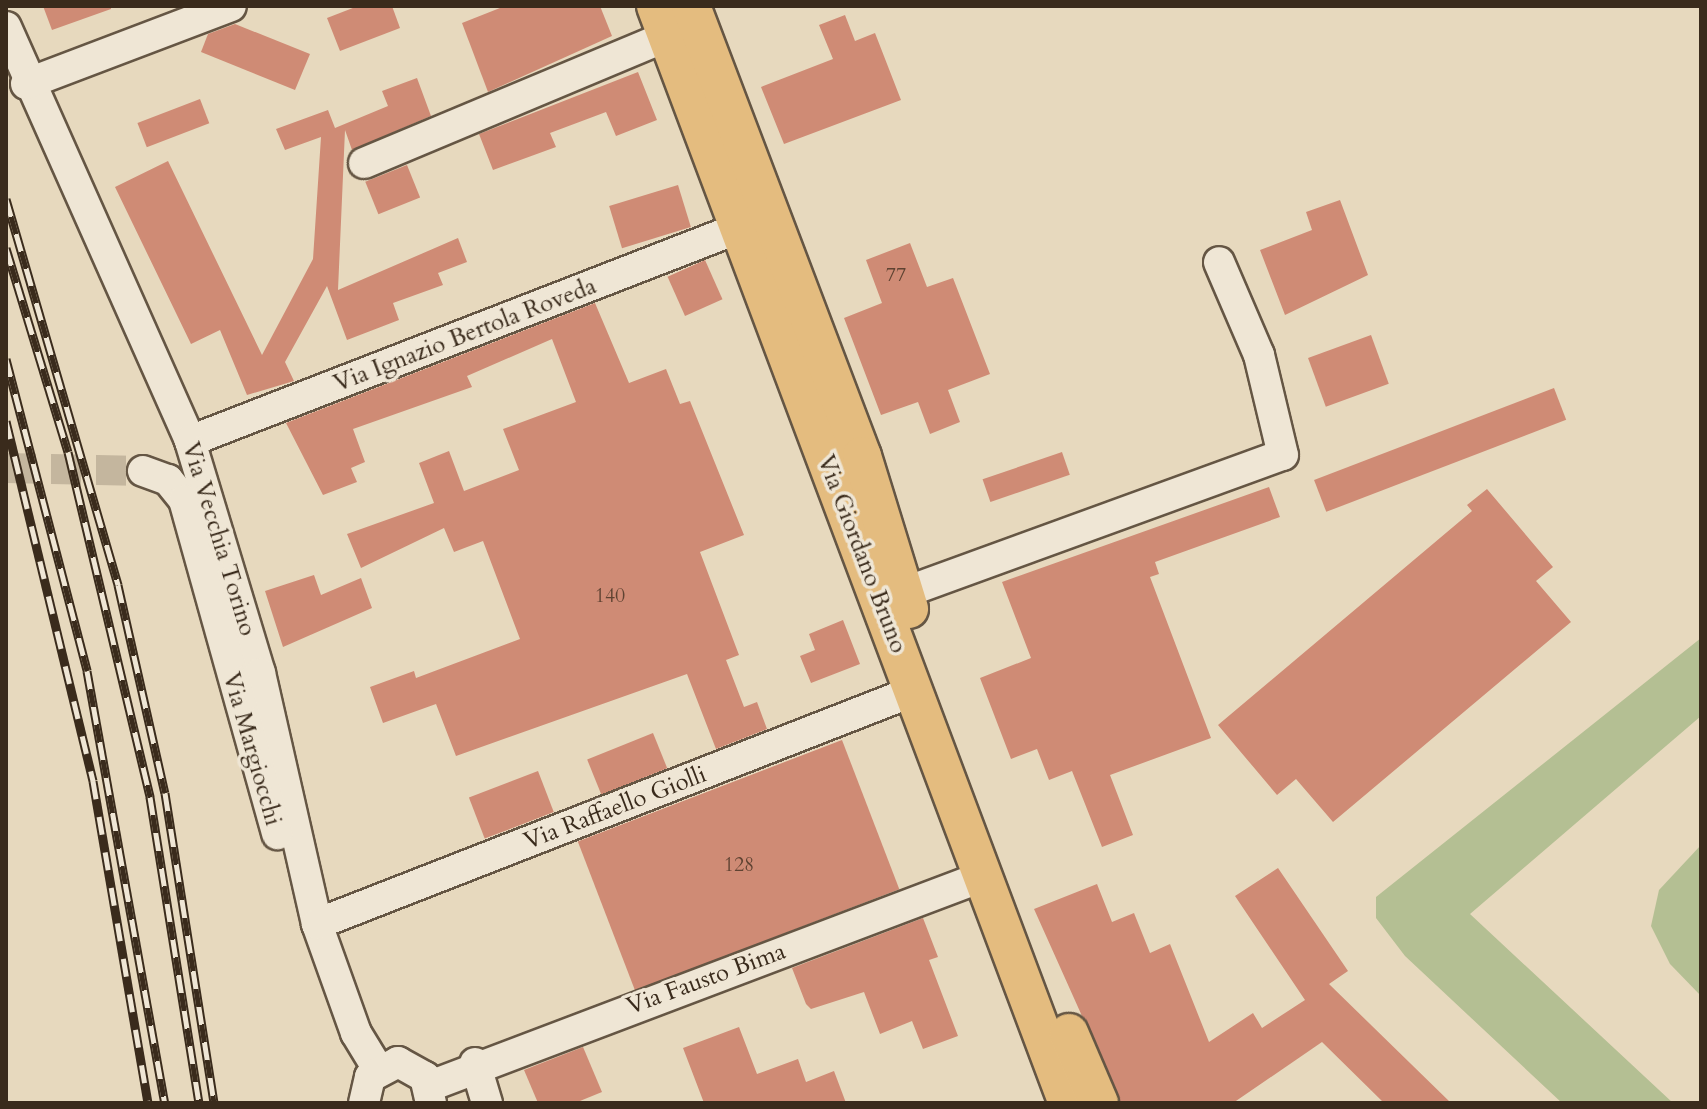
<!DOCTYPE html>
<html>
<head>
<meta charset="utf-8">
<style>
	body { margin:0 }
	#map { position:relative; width:1707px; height:1109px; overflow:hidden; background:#e7d9be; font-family:Cardo,serif }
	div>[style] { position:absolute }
	.green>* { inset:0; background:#b4bf93 }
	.building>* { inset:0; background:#cf8b75; transform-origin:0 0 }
	.minor-tunnel>* { height:30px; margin-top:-15px; transform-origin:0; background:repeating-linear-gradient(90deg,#c4b69e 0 30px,transparent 0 45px) }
	.roads { filter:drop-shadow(2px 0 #655644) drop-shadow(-2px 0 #655644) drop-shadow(0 2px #655644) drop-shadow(0 -2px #655644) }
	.minor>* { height:30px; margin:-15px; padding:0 15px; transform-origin:15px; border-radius:15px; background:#efe6d5 }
	.major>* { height:38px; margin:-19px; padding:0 19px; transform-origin:19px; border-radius:19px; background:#e4bc7f }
	.rail>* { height:9px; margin-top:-4.5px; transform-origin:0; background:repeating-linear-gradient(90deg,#efe6d5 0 18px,#3a2b1c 0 36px); box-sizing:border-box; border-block:2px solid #3a2b1c }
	span { translate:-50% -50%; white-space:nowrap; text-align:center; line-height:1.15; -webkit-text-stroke:7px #efe6d5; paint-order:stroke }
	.number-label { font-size:20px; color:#5f4332 }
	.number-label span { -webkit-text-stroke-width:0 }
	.street-label { font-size:24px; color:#3a2b1c }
	.frame { position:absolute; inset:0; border:8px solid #3a2b1c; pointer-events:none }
</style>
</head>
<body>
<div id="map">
	<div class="green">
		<i style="clip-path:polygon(1701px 638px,1701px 716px,1470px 914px,1673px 1103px,1562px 1103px,1405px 956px,1376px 918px,1376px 897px)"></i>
		<i style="clip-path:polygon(1701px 845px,1701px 996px,1670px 964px,1651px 926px,1659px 890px)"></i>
	</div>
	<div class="building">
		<i style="clip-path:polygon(43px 6px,111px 6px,111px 9px,52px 30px)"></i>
		<i style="clip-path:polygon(358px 6px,392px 6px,400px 28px,340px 51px,327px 18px)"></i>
		<i style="clip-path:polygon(505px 6px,600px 6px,612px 36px,488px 92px,462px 23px)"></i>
		<i style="clip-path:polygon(845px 15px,855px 41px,875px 33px,901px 100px,784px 144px,761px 87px,833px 59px,819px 25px)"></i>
		<i style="clip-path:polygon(235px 24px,310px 54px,295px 90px,201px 52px,208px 34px)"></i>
		<i style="clip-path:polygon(638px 72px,657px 120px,616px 136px,606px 112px,550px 133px,556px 147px,493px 170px,479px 134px)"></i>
		<i style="clip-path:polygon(417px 78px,431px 116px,352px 150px,345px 130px,338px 290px,458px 238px,467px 262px,438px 273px,443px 285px,393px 303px,399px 320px,347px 340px,327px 286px,285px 362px,294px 381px,247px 395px,220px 330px,191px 344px,115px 187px,168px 161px,262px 355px,313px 259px,321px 137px,285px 150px,276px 129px,328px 110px,335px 128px,388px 106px,382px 91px)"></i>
		<i style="left:200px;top:99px;width:26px;height:67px;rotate:69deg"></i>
		<i style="left:407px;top:165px;width:35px;height:45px;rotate:68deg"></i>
		<i style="left:678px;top:185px;width:44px;height:72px;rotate:73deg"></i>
		<i style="clip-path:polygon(1340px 200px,1368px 275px,1285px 315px,1260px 250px,1312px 230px,1306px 212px)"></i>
		<i style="clip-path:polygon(910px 243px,927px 287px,953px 278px,990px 374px,948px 390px,960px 422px,930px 434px,918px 402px,881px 415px,844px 318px,882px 303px,866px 260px)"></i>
		<i style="left:705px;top:260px;width:43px;height:41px;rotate:66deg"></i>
		<i style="clip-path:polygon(595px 303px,629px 383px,666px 369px,680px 404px,690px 401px,744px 535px,700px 552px,739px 655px,726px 660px,744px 707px,757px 702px,767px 729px,716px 749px,687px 674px,456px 756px,436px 704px,383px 723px,370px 687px,414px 671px,416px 678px,520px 639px,483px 541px,454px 552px,444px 528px,361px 568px,347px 534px,434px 503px,419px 463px,449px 451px,464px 491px,519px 470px,503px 429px,576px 402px,552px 339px,467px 376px,472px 387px,353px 429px,365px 462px,351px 468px,357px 482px,323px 495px,286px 423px)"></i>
		<i style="left:1371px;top:335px;width:52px;height:67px;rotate:70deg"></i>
		<i style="left:1554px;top:388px;width:34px;height:257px;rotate:69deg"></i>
		<i style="left:1062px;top:452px;width:24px;height:84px;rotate:71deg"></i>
		<i style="clip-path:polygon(1269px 487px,1280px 517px,1155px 562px,1159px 574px,1150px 577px,1211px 738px,1110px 775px,1133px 835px,1102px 847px,1072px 771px,1049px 780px,1037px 749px,1011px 759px,980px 678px,1031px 658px,1002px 582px)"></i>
		<i style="clip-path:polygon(1487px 489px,1553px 567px,1536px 581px,1571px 622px,1333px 822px,1296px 779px,1277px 795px,1218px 725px,1472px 511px,1467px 505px)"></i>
		<i style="clip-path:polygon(314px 575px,321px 595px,361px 578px,372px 608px,283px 647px,265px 591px)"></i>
		<i style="clip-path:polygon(843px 620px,860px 664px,811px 683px,800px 656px,815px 650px,809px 634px)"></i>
		<i style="left:653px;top:733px;width:38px;height:71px;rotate:68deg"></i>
		<i style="left:842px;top:740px;width:160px;height:283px;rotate:69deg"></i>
		<i style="left:538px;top:771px;width:44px;height:74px;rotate:69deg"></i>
		<i style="clip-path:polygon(1278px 868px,1348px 971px,1329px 984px,1451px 1103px,1384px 1103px,1322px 1042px,1233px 1103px,1121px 1103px,1034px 909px,1097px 884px,1112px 922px,1134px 913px,1150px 953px,1170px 944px,1209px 1042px,1253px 1013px,1262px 1028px,1305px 1000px,1235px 896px)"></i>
		<i style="clip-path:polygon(923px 918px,938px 957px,929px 960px,958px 1036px,923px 1049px,912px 1021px,880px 1034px,864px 992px,811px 1009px,806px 1004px,792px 968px)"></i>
		<i style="clip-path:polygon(739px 1027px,757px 1074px,798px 1059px,806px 1082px,834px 1071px,846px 1103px,704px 1103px,683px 1048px)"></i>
		<i style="clip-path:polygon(583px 1047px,602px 1092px,575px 1103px,538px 1103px,524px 1070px)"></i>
	</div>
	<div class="minor-tunnel">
		<i style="left:6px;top:468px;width:137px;rotate:1.3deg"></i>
	</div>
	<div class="roads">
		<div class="minor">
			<i style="left:6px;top:27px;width:453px;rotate:66deg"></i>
			<i style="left:190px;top:441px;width:242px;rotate:73.2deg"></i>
			<i style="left:260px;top:673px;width:257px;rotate:77.2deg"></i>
			<i style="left:317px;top:924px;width:116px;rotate:70.3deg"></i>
			<i style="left:356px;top:1033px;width:42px;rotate:58.6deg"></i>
			<i style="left:26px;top:84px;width:219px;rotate:-20.8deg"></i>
			<i style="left:364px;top:163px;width:329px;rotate:-22.7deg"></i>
			<i style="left:190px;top:441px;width:589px;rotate:-21.21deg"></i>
			<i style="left:143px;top:471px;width:27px;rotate:20deg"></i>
			<i style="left:168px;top:480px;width:26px;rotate:51deg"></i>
			<i style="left:184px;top:500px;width:347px;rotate:74.4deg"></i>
			<i style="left:903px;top:593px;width:404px;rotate:-20deg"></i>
			<i style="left:1283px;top:455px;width:103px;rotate:-103.5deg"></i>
			<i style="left:1259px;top:355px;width:101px;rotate:-113.3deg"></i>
			<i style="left:317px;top:924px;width:641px;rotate:-21.32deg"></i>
			<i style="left:475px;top:1063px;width:42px;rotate:73.3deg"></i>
			<i style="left:430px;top:1086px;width:592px;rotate:-20.76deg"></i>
			<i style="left:364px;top:1103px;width:27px;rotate:-77deg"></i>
			<i style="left:370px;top:1077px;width:32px;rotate:-28deg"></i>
			<i style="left:398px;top:1062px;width:31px;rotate:29deg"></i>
			<i style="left:425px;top:1077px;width:27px;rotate:77deg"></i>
		</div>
		<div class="major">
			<i style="left:656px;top:6px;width:1172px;rotate:69.42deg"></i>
			<i style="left:691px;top:6px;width:481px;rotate:69.2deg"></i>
			<i style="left:862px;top:456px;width:160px;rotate:72.9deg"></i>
			<i style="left:1069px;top:1033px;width:76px;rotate:66.8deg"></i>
		</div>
	</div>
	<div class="rail">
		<i style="left:6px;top:199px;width:402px;rotate:73.8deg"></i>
		<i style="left:118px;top:585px;width:213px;rotate:77.3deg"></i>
		<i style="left:165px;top:793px;width:314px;rotate:81deg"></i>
		<i style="left:6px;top:248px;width:213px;rotate:73.1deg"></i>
		<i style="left:68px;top:452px;width:355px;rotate:76.6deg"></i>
		<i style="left:150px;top:797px;width:310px;rotate:80.9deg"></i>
		<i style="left:6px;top:359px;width:322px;rotate:75.4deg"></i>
		<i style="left:87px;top:671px;width:439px;rotate:79.8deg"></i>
		<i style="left:6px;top:421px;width:370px;rotate:76.4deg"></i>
		<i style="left:93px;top:781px;width:327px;rotate:80.3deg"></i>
	</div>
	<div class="number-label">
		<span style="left:896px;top:274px">77</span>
		<span style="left:610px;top:595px">140</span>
		<span style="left:739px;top:864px">128</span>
	</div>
	<div class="street-label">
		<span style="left:465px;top:335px;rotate:-21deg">Via Ignazio Bertola Roveda</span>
		<span style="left:219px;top:539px;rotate:73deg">Via Vecchia Torino</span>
		<span style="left:862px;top:554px;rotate:69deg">Via Giordano Bruno</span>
		<span style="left:252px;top:749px;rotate:74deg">Via Margiocchi</span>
		<span style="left:615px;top:808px;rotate:-21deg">Via Raffaello Giolli</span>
		<span style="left:706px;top:979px;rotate:-20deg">Via Fausto Bima</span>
	</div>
	<div class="frame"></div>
</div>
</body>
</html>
